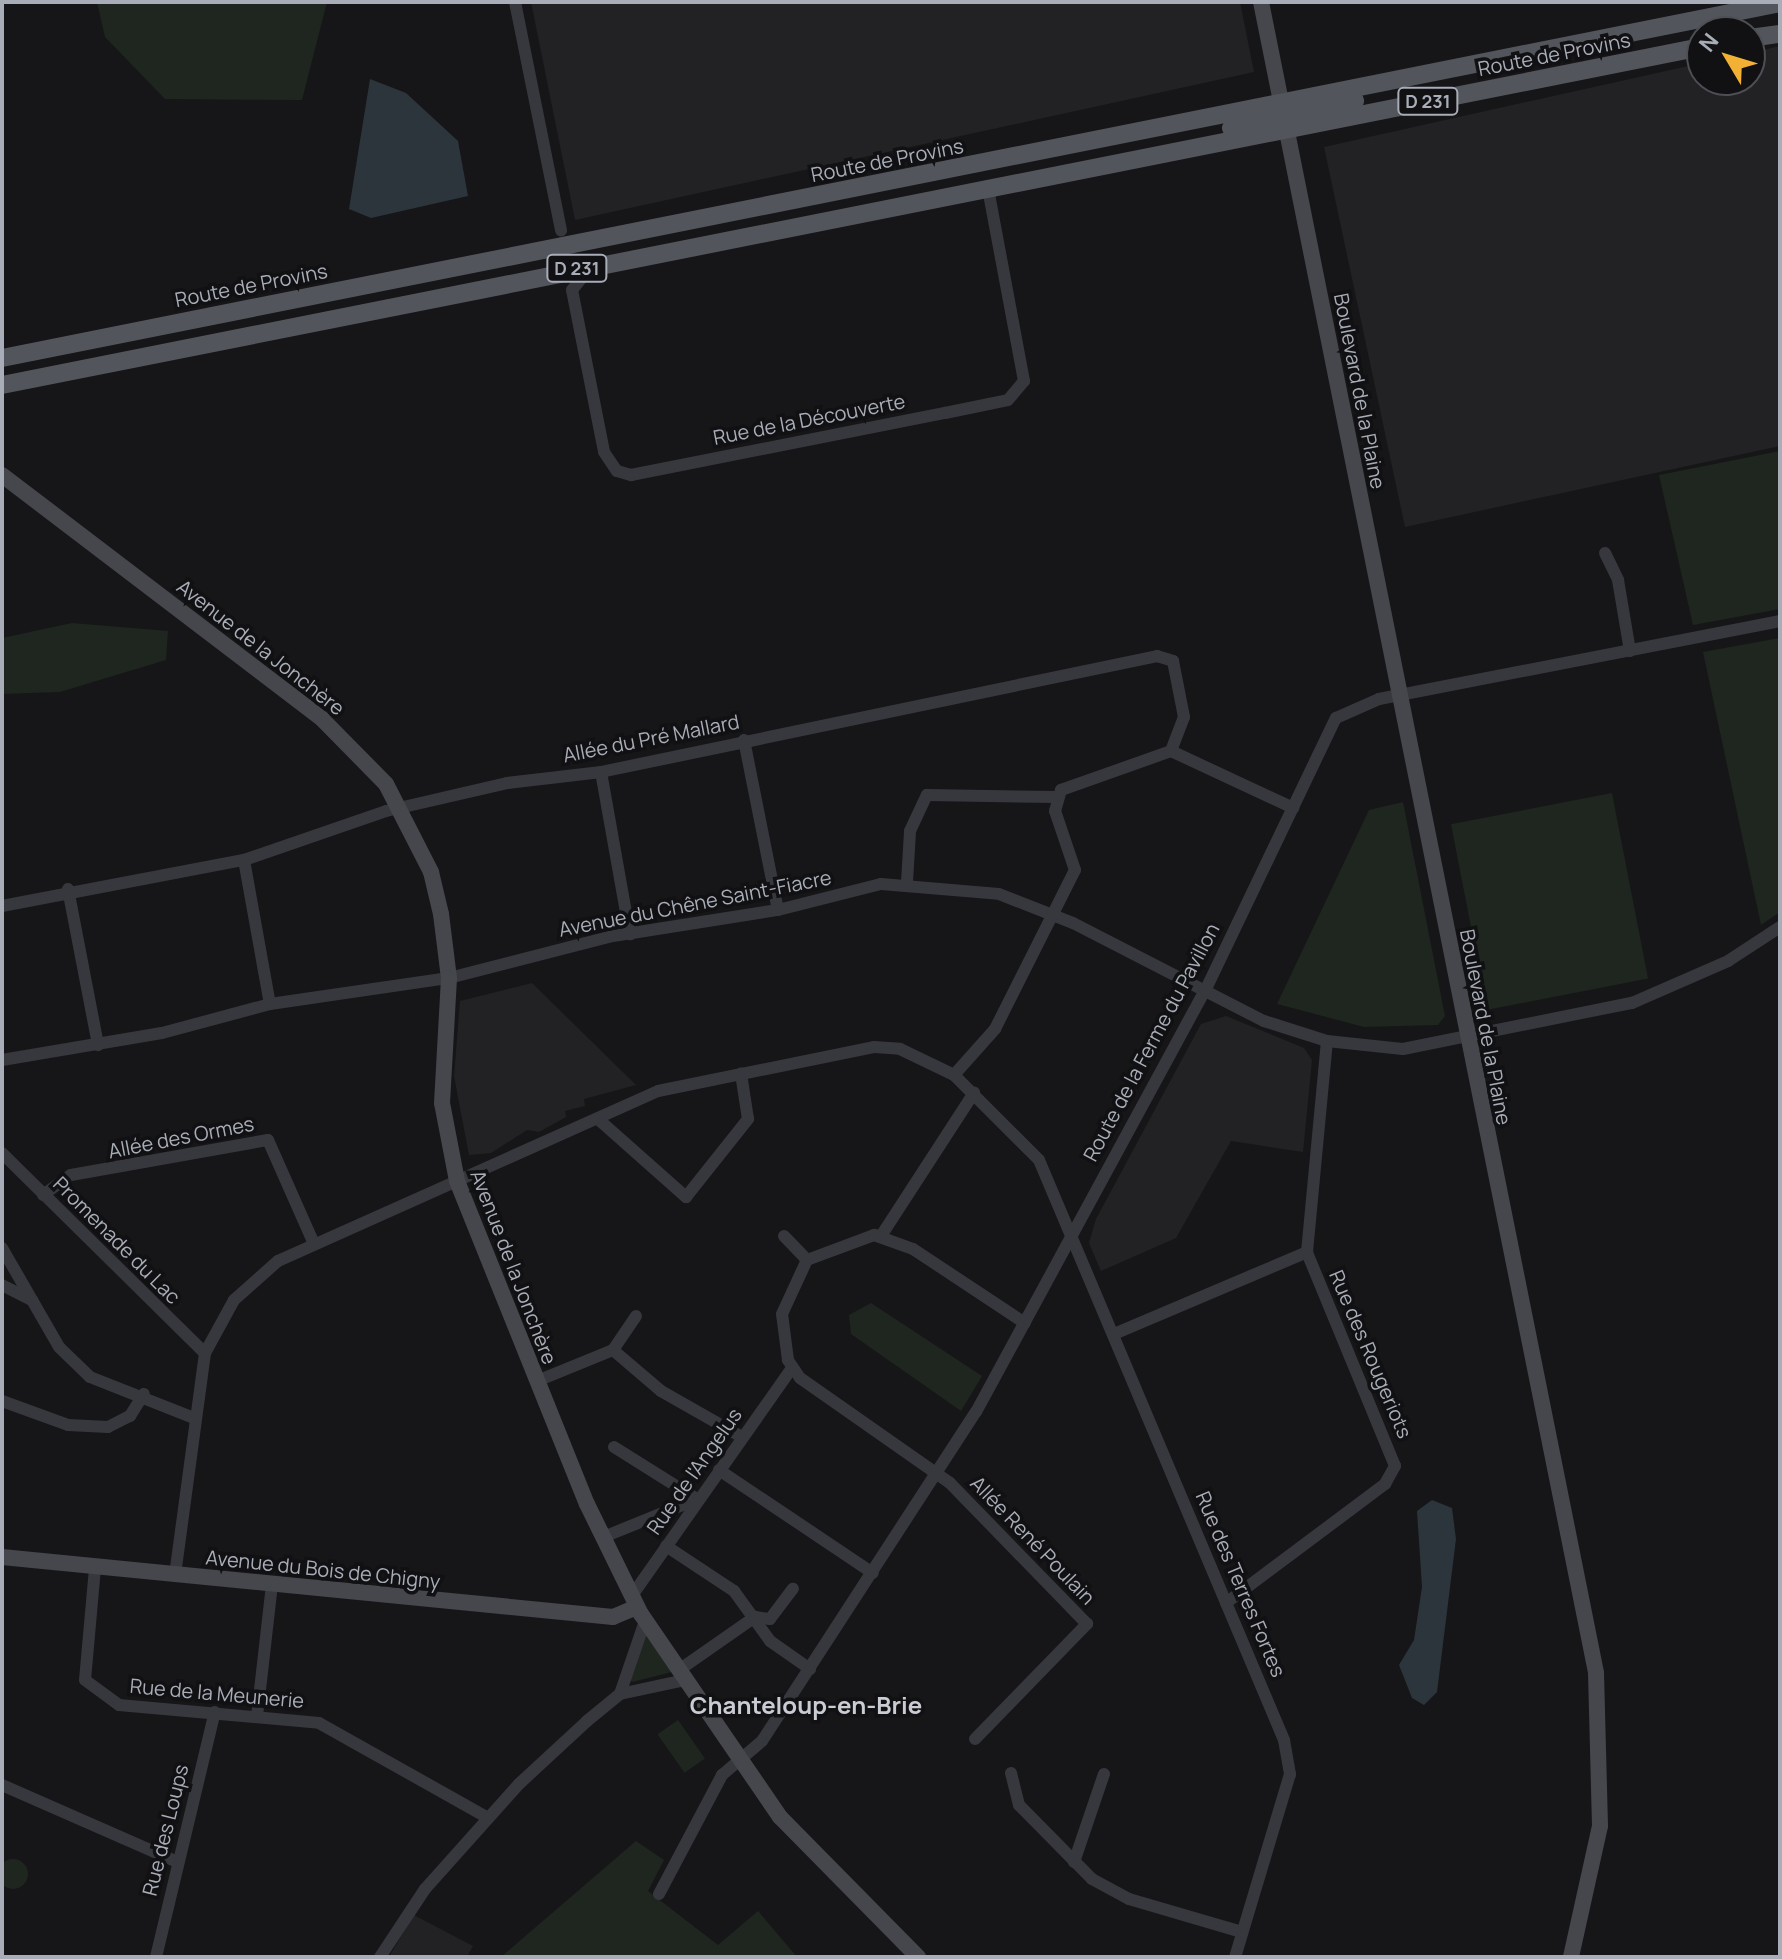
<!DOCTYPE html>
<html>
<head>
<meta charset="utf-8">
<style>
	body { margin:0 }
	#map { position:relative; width:1782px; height:1959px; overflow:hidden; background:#161618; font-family:Manrope,sans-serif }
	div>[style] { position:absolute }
	.built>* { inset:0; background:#222225 }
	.green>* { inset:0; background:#1e261f; transform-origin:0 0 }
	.round { border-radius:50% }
	.water>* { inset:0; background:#2c353c }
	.minor>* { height:12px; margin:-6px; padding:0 6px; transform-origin:6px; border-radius:6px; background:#37383d }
	.secondary>* { height:16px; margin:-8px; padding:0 8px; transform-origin:8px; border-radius:8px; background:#45474d }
	.primary>* { height:18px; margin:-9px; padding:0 9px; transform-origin:9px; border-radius:9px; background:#53555c }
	span { translate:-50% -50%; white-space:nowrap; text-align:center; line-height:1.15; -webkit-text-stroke:7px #111113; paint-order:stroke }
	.shield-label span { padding:2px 6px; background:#111113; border:2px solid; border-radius:6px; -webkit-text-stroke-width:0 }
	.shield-label { font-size:18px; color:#a8adb8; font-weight:700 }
	.street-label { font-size:20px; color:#a8adb8 }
	.quarter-label { font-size:24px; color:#c9ccd4; font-weight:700 }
	.frame { position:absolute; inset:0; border:4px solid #a8adb8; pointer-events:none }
	.north { position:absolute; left:1686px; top:16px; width:80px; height:80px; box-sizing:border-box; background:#111113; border:2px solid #4d4f55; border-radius:50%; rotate:308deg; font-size:22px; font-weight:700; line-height:32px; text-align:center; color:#a8adb8 }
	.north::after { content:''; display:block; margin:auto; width:28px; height:36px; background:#f2b134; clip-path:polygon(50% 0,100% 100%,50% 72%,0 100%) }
</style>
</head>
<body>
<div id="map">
	<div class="built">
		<i style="clip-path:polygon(531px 2px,1240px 2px,1254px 72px,575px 220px)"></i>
		<i style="clip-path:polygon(1780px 46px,1780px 446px,1405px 527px,1324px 147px,1702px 63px,1702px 80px,1750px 80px,1750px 53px)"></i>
		<i style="clip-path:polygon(532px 983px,636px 1085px,584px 1099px,585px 1106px,565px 1111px,566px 1117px,539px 1132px,527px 1130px,491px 1153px,469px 1155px,454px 1076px,460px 1001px)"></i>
		<i style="clip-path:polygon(1226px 1016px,1304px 1048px,1312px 1060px,1303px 1152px,1231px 1141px,1176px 1238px,1101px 1271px,1089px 1243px,1096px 1219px,1201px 1024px)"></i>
		<i style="clip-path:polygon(414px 1915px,473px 1946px,467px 1957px,389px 1957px)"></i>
	</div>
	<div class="green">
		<i style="clip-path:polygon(97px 2px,327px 2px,302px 100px,165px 99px,105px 37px)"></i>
		<i style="clip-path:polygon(1780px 451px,1780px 609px,1693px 625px,1659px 475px)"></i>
		<i style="clip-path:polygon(72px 623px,168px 631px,166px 660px,60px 692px,2px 694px,2px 638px)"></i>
		<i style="clip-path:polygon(1780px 638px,1780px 912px,1761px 925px,1703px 652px)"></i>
		<i style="left:1612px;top:793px;width:189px;height:164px;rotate:79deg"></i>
		<i style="clip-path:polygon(1403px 802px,1445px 1016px,1438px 1025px,1364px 1027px,1277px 1004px,1369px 810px)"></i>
		<i style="clip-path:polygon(871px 1303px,982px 1376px,961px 1411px,851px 1334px,849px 1315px)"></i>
		<i style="clip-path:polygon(645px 1632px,672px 1672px,632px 1682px,630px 1679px)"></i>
		<i style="left:678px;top:1720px;width:47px;height:25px;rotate:55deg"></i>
		<i style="clip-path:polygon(636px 1841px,664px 1860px,648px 1891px,718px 1945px,758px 1911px,797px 1957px,501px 1957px)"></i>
		<i class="round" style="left:-2px;top:1859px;width:30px;height:30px"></i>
	</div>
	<div class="water">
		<i style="clip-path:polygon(370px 79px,406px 93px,458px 141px,468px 196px,371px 218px,349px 209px)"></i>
		<i style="clip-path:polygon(1432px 1500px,1452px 1508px,1456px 1539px,1437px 1692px,1424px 1705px,1412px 1698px,1399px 1665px,1414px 1640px,1422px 1587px,1417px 1511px)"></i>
	</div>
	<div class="minor">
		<i style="left:515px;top:2px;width:233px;rotate:78.6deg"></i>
		<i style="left:589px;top:269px;width:27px;rotate:129deg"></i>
		<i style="left:572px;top:290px;width:165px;rotate:78.8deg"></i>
		<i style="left:604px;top:452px;width:23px;rotate:56deg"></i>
		<i style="left:617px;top:471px;width:15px;rotate:16deg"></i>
		<i style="left:631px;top:475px;width:320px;rotate:-11.2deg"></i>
		<i style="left:945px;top:413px;width:64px;rotate:-11.7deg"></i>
		<i style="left:1008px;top:400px;width:25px;rotate:-50deg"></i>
		<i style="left:1024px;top:381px;width:196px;rotate:-100.6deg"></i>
		<i style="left:1605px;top:553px;width:30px;rotate:64deg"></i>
		<i style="left:1618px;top:580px;width:72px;rotate:80.4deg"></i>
		<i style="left:744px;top:740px;width:173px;rotate:78.7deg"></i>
		<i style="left:601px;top:772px;width:165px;rotate:79.9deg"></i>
		<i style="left:244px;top:860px;width:146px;rotate:79.8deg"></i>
		<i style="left:907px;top:882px;width:51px;rotate:-86.6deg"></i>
		<i style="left:910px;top:831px;width:40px;rotate:-65deg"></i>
		<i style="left:927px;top:795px;width:129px;rotate:0.9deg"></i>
		<i style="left:68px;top:889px;width:159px;rotate:79.1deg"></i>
		<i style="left:2px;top:906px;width:246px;rotate:-10.8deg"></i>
		<i style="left:244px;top:860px;width:150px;rotate:-19deg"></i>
		<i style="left:386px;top:811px;width:124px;rotate:-13deg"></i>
		<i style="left:507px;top:783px;width:95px;rotate:-6.7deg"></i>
		<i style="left:601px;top:772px;width:568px;rotate:-11.78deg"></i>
		<i style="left:1157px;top:656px;width:17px;rotate:17deg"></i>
		<i style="left:1173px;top:661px;width:57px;rotate:78.9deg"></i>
		<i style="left:1184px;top:717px;width:36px;rotate:111deg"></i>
		<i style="left:2px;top:1060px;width:162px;rotate:-9.6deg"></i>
		<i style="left:162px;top:1033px;width:112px;rotate:-15deg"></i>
		<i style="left:270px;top:1004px;width:181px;rotate:-8.3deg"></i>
		<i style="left:449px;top:978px;width:169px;rotate:-14.4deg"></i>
		<i style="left:613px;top:936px;width:167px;rotate:-9deg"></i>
		<i style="left:778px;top:910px;width:106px;rotate:-14.2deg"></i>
		<i style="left:881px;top:884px;width:118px;rotate:4.8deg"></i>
		<i style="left:999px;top:894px;width:79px;rotate:21.4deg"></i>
		<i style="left:1073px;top:923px;width:215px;rotate:27.2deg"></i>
		<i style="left:1264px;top:1021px;width:66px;rotate:17.6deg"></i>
		<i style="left:1327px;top:1041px;width:76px;rotate:6deg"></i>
		<i style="left:1403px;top:1049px;width:234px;rotate:-11.4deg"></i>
		<i style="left:1632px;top:1003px;width:105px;rotate:-23.6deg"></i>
		<i style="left:1728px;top:961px;width:62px;rotate:-33.2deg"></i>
		<i style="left:954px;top:1075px;width:62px;rotate:-48.3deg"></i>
		<i style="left:995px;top:1029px;width:178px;rotate:-63.3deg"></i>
		<i style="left:1075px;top:870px;width:62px;rotate:-108.7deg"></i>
		<i style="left:1055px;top:811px;width:22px;rotate:-74deg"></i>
		<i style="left:1061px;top:790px;width:117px;rotate:-19.5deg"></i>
		<i style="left:1171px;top:751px;width:135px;rotate:25deg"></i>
		<i style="left:598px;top:1119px;width:118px;rotate:41.6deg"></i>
		<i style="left:686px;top:1197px;width:100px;rotate:-51.5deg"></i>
		<i style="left:748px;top:1119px;width:46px;rotate:-98.8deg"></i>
		<i style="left:2px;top:1153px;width:285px;rotate:44.6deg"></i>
		<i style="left:43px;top:1195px;width:34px;rotate:-36deg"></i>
		<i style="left:71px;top:1175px;width:200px;rotate:-10.1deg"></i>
		<i style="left:268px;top:1140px;width:114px;rotate:66.1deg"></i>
		<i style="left:784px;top:1236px;width:33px;rotate:46deg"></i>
		<i style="left:881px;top:1236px;width:171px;rotate:-57deg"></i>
		<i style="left:2px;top:1248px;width:60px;rotate:60deg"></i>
		<i style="left:2px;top:1285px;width:34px;rotate:27deg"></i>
		<i style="left:32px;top:1300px;width:54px;rotate:60.1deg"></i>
		<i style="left:59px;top:1347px;width:43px;rotate:44.1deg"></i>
		<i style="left:90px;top:1377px;width:112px;rotate:21.5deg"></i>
		<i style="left:1114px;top:1334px;width:210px;rotate:-23deg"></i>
		<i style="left:613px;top:1350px;width:63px;rotate:40.5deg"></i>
		<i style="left:661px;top:1391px;width:93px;rotate:29.6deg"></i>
		<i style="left:537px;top:1381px;width:82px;rotate:-22.2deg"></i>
		<i style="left:613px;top:1350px;width:41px;rotate:-55.9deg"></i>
		<i style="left:2px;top:1401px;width:70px;rotate:20deg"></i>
		<i style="left:68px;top:1425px;width:40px;rotate:2.9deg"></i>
		<i style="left:108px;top:1427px;width:25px;rotate:-27deg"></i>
		<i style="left:130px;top:1416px;width:26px;rotate:-58deg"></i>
		<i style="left:614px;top:1447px;width:98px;rotate:32.1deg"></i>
		<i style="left:719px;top:1470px;width:185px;rotate:33.8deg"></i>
		<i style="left:606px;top:1536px;width:98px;rotate:-22.1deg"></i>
		<i style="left:666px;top:1546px;width:82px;rotate:33.5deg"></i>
		<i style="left:734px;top:1591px;width:62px;rotate:54.2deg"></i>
		<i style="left:770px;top:1641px;width:49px;rotate:35deg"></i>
		<i style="left:95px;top:1568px;width:112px;rotate:95.1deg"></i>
		<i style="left:85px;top:1680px;width:42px;rotate:36.3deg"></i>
		<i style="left:119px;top:1705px;width:201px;rotate:5.1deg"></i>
		<i style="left:319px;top:1723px;width:194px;rotate:29.3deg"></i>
		<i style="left:175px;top:1575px;width:224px;rotate:-82.3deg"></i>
		<i style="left:205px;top:1353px;width:60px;rotate:-61.3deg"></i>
		<i style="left:234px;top:1300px;width:59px;rotate:-41.6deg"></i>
		<i style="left:278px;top:1261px;width:416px;rotate:-24.1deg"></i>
		<i style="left:658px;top:1091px;width:220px;rotate:-11.5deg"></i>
		<i style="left:874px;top:1047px;width:26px;rotate:4deg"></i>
		<i style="left:900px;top:1049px;width:60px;rotate:25.7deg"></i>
		<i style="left:954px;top:1075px;width:120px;rotate:45deg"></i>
		<i style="left:1039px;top:1160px;width:630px;rotate:67.1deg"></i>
		<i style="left:1284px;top:1740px;width:35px;rotate:80deg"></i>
		<i style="left:1290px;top:1774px;width:191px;rotate:106.7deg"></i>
		<i style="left:631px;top:1597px;width:280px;rotate:-54.9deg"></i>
		<i style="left:1226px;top:1603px;width:199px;rotate:-36.8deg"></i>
		<i style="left:1385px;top:1484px;width:21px;rotate:-61deg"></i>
		<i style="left:1395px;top:1466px;width:231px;rotate:-112.4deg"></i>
		<i style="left:1307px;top:1252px;width:212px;rotate:-84.6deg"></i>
		<i style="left:679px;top:1670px;width:93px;rotate:-34.9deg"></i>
		<i style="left:755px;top:1617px;width:15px;rotate:8deg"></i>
		<i style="left:770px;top:1619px;width:38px;rotate:-53deg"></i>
		<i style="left:620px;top:1694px;width:77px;rotate:-71.1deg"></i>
		<i style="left:257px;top:1716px;width:133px;rotate:-83.5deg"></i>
		<i style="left:975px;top:1739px;width:161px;rotate:-45.8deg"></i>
		<i style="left:1087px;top:1624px;width:197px;rotate:-134.2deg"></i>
		<i style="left:950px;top:1483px;width:183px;rotate:-145deg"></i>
		<i style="left:800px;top:1378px;width:22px;rotate:-124deg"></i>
		<i style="left:788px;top:1360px;width:46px;rotate:-97.4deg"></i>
		<i style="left:782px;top:1314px;width:60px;rotate:-65.2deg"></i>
		<i style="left:807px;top:1260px;width:72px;rotate:-20.5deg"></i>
		<i style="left:874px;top:1235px;width:41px;rotate:19.7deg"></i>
		<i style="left:913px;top:1249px;width:134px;rotate:33.5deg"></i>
		<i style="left:1011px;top:1773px;width:33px;rotate:76deg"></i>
		<i style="left:1019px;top:1805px;width:104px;rotate:45.4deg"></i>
		<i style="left:1092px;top:1879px;width:42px;rotate:28.4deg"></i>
		<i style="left:1129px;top:1899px;width:118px;rotate:16.3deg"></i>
		<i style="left:2px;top:1785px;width:191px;rotate:23.7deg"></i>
		<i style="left:1074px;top:1862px;width:93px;rotate:-71.2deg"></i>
		<i style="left:659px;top:1894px;width:135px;rotate:-62.1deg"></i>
		<i style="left:722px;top:1775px;width:52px;rotate:-40.4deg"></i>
		<i style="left:762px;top:1741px;width:392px;rotate:-57deg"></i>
		<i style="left:976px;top:1412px;width:479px;rotate:-61.5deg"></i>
		<i style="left:1205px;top:991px;width:303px;rotate:-64.4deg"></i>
		<i style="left:1336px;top:718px;width:47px;rotate:-23.8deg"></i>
		<i style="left:1379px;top:699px;width:409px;rotate:-11deg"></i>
		<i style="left:156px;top:1957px;width:252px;rotate:-76.5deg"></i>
		<i style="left:380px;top:1957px;width:82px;rotate:-56.5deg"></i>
		<i style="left:425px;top:1889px;width:141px;rotate:-48.2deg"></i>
		<i style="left:519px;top:1784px;width:93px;rotate:-42.8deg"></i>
		<i style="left:587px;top:1721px;width:43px;rotate:-39.3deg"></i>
		<i style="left:620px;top:1694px;width:66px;rotate:-12.2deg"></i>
	</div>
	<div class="secondary">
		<i style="left:1261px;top:2px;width:1704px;rotate:78.66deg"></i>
		<i style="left:1596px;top:1673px;width:153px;rotate:88.5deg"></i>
		<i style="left:1600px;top:1826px;width:134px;rotate:102.5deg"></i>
		<i style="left:2px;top:475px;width:402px;rotate:37.3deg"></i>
		<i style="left:322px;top:719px;width:91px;rotate:45.4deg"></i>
		<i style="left:386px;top:784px;width:99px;rotate:62.9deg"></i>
		<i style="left:431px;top:872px;width:43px;rotate:76.6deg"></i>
		<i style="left:441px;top:914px;width:64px;rotate:82.9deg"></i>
		<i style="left:449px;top:978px;width:125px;rotate:93.2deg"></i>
		<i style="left:442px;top:1103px;width:79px;rotate:79.1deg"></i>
		<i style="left:457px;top:1181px;width:348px;rotate:68.1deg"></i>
		<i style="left:587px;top:1504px;width:123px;rotate:63.9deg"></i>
		<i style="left:641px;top:1614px;width:246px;rotate:55.6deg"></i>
		<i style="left:780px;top:1817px;width:197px;rotate:45.4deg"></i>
		<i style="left:2px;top:1557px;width:614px;rotate:5.61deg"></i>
		<i style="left:613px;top:1617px;width:26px;rotate:-23deg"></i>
	</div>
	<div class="primary">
		<i style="left:1750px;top:38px;width:30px;rotate:-8deg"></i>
		<i style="left:1231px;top:128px;width:127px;rotate:-12.3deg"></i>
		<i style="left:2px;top:358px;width:1813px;rotate:-11.29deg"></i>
		<i style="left:2px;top:385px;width:1733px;rotate:-11.25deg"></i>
	</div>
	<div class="shield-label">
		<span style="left:1428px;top:101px">D 231</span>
		<span style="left:577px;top:268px">D 231</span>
	</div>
	<div class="street-label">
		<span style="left:1554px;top:54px;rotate:-11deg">Route de Provins</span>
		<span style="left:887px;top:160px;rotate:-11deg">Route de Provins</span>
		<span style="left:251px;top:285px;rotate:-11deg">Route de Provins</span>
		<span style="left:1360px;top:391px;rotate:79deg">Boulevard de la Plaine</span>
		<span style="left:809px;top:419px;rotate:-11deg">Rue de la Découverte</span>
		<span style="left:261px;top:647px;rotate:38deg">Avenue de la Jonchère</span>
		<span style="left:651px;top:738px;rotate:-11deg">Allée du Pré Mallard</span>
		<span style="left:695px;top:903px;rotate:-11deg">Avenue du Chêne Saint-Fiacre</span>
		<span style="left:1486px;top:1027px;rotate:79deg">Boulevard de la Plaine</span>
		<span style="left:1151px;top:1042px;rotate:-62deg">Route de la Ferme du Pavillon</span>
		<span style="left:181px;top:1137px;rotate:-11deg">Allée des Ormes</span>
		<span style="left:117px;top:1240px;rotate:45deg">Promenade du Lac</span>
		<span style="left:514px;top:1267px;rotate:69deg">Avenue de la Jonchère</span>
		<span style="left:1371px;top:1354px;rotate:67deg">Rue des Rougeriots</span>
		<span style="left:694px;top:1471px;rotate:-55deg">Rue de l'Angelus</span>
		<span style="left:1033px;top:1540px;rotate:46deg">Allée René Poulain</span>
		<span style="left:323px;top:1569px;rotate:6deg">Avenue du Bois de Chigny</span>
		<span style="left:1241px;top:1584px;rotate:67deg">Rue des Terres Fortes</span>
		<span style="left:217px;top:1693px;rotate:5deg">Rue de la Meunerie</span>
		<span style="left:165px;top:1830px;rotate:-76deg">Rue des Loups</span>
	</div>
	<div class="quarter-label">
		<span style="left:806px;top:1705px">Chanteloup-en-Brie</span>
	</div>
	<div class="frame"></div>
	<div class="north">N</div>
</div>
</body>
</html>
